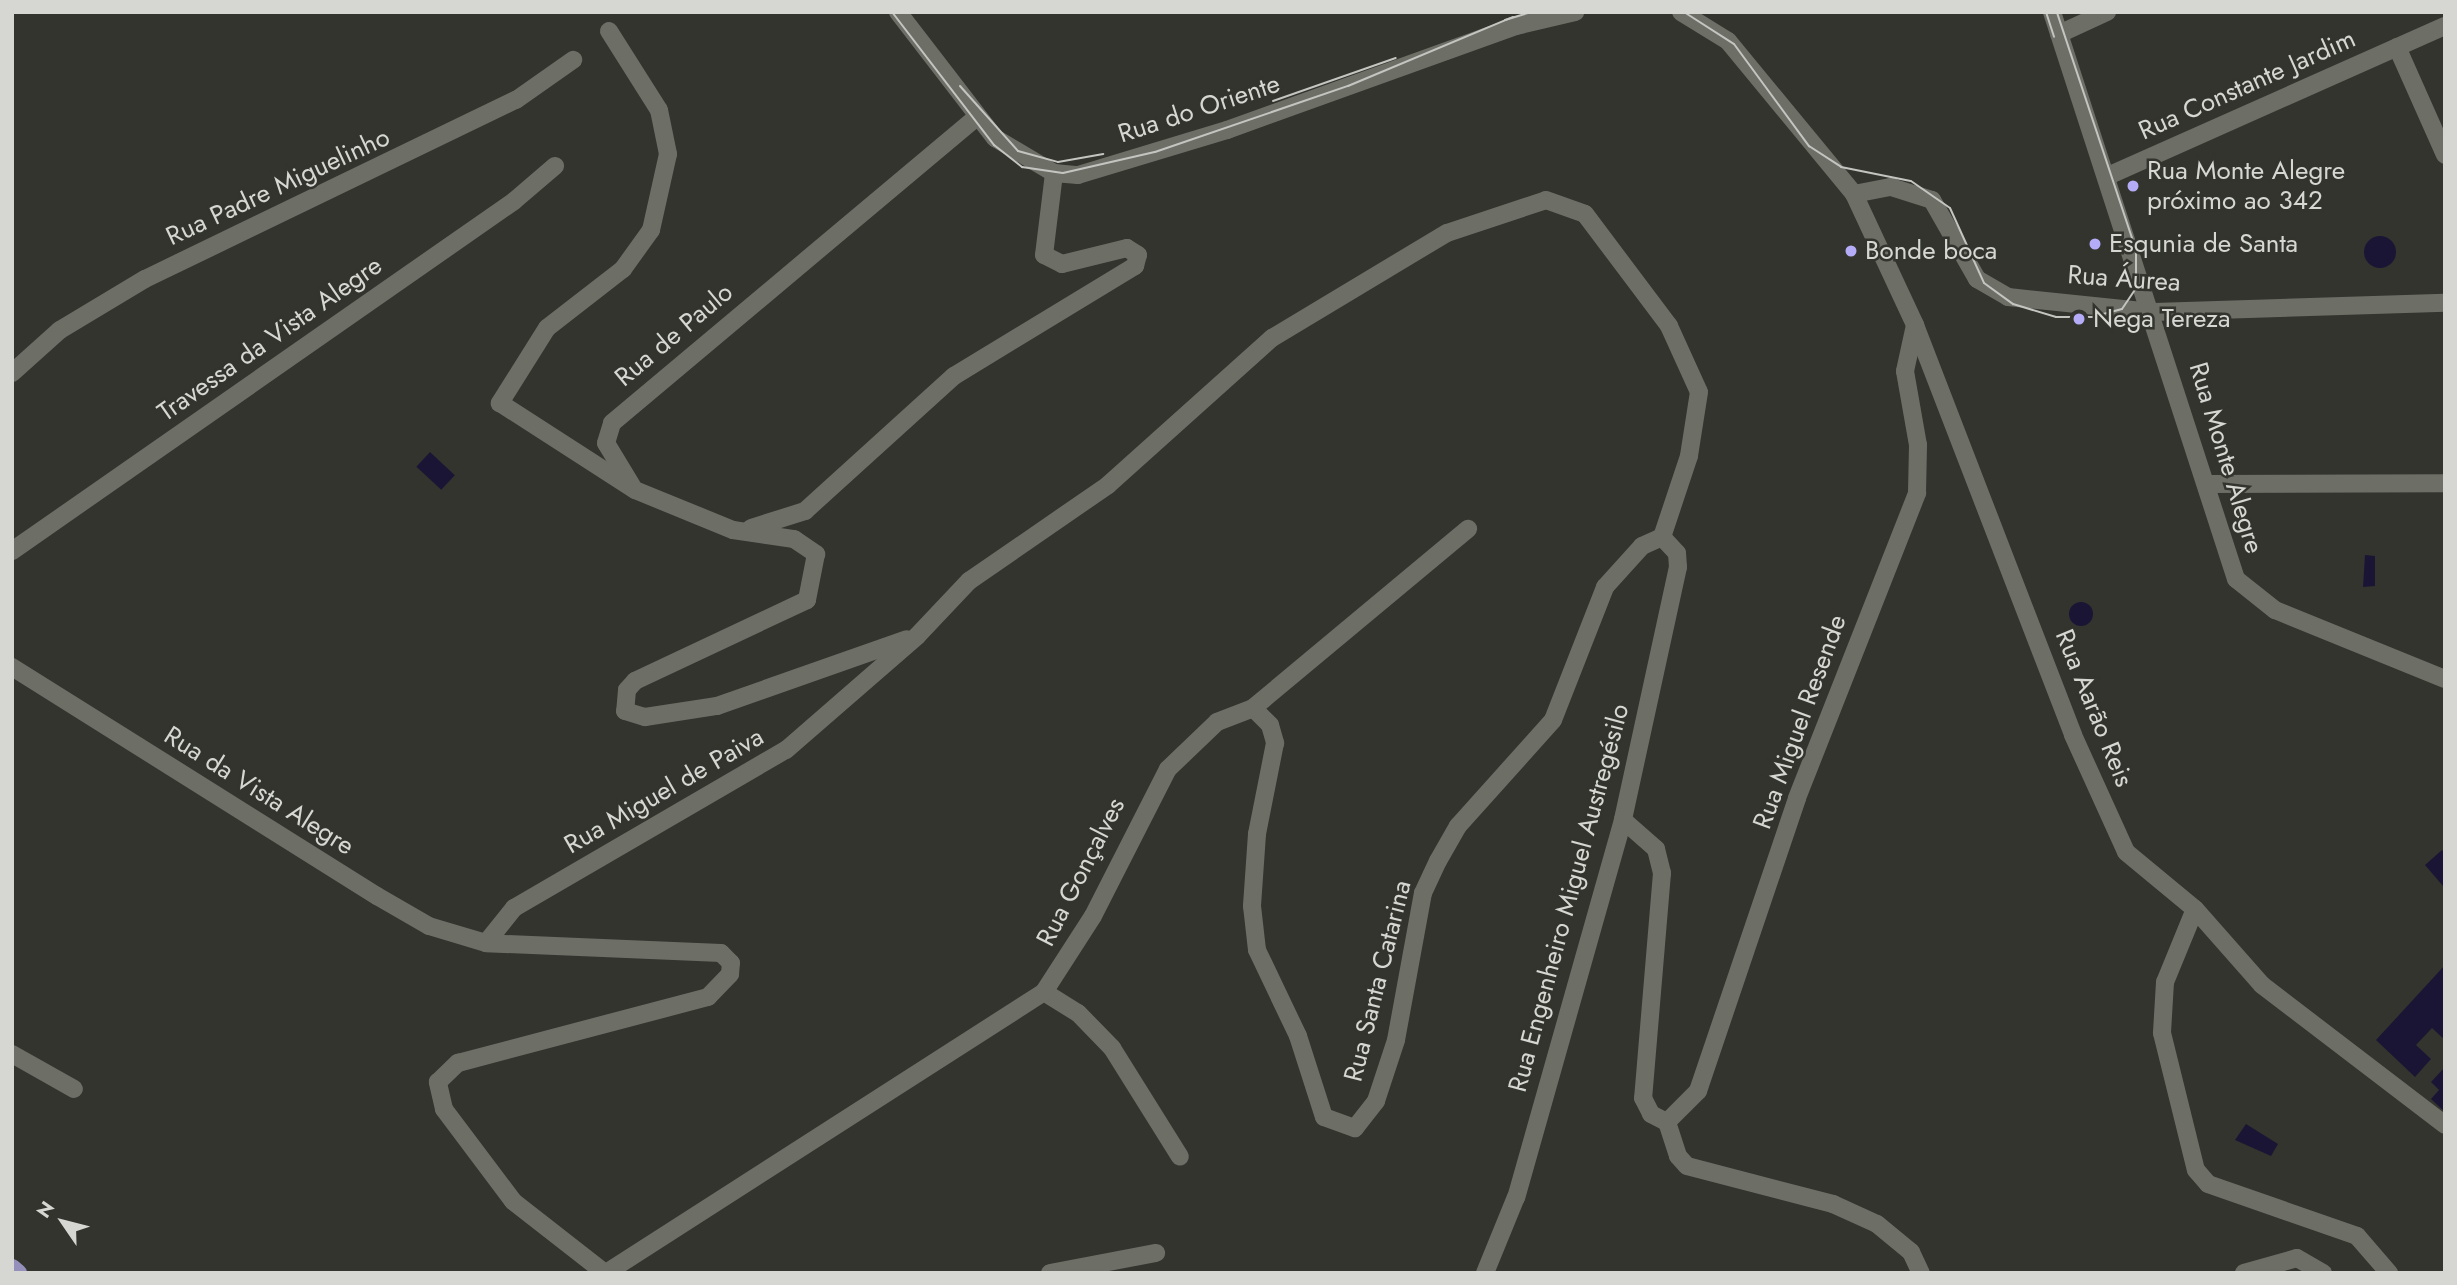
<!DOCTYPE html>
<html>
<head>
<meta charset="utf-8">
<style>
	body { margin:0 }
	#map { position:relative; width:2457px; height:1285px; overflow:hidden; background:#32342d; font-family:Jost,sans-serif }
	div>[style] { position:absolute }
	.water>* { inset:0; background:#1b1535; transform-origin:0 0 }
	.round { border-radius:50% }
	.minor>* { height:18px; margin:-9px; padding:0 9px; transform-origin:9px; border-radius:9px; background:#6d6f67 }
	.major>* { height:18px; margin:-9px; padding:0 9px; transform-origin:9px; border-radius:9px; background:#958fbc }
	.tram>* { height:2px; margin:-1px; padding:0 1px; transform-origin:1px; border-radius:1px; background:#c4c5c1 }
	.dots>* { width:19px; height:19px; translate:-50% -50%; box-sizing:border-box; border:4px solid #32342d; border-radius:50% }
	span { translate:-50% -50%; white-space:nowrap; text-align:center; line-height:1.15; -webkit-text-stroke:5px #32342d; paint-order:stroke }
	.street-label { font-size:26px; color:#d6d7d3 }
	.poi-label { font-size:26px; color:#d6d7d3 }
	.left { translate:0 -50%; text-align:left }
	.frame { position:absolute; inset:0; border:14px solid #d6d7d3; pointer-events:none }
	.north { position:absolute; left:28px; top:1187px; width:70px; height:70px; -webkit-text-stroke:5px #32342d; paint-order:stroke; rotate:305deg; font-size:19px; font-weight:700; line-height:28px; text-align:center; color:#d6d7d3 }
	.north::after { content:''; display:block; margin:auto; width:24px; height:32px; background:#d6d7d3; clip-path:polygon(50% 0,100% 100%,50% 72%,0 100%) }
</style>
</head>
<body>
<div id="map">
	<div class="water">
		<i class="round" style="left:2364px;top:236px;width:32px;height:32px"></i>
		<i style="left:430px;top:452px;width:34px;height:20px;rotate:43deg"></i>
		<i style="clip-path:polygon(2365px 555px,2375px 556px,2375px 586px,2363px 587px)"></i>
		<i class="round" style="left:2069px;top:602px;width:24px;height:24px"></i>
		<i style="clip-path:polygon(2442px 850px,2445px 853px,2443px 886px,2425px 865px)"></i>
		<i style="clip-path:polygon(2445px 965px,2445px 1040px,2432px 1028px,2416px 1045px,2431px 1059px,2415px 1077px,2376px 1040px)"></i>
		<i style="clip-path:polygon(2445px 1067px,2445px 1112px,2431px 1099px,2439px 1090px,2431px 1082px)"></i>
		<i style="clip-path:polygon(2246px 1124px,2278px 1144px,2271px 1156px,2235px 1140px)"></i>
	</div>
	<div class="minor">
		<i style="left:898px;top:12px;width:159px;rotate:52.4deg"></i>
		<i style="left:995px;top:138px;width:69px;rotate:30.7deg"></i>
		<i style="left:1054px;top:173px;width:24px;rotate:5deg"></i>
		<i style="left:1078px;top:175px;width:156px;rotate:-16.8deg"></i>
		<i style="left:1227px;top:130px;width:307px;rotate:-19.8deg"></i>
		<i style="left:1516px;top:26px;width:61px;rotate:-13.3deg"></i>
		<i style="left:1681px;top:12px;width:55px;rotate:31.7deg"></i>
		<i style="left:1728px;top:41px;width:198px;rotate:50.5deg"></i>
		<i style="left:1854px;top:194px;width:145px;rotate:65deg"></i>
		<i style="left:1915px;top:325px;width:439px;rotate:68.9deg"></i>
		<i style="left:2073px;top:735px;width:128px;rotate:65.6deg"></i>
		<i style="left:2126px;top:852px;width:89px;rotate:39.6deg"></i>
		<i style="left:2195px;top:909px;width:101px;rotate:48.6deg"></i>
		<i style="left:2262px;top:985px;width:230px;rotate:37.4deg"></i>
		<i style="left:2052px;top:12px;width:596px;rotate:72.02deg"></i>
		<i style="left:2236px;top:579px;width:50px;rotate:38.5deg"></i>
		<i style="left:2275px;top:610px;width:183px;rotate:22.1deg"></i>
		<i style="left:609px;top:31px;width:93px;rotate:57.7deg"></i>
		<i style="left:659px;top:110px;width:45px;rotate:78.4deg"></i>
		<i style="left:668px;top:154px;width:78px;rotate:102.6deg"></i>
		<i style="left:651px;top:230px;width:48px;rotate:125.7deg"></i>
		<i style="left:623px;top:269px;width:96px;rotate:142.2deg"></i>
		<i style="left:547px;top:328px;width:89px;rotate:122.1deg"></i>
		<i style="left:500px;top:403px;width:161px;rotate:32.8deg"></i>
		<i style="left:635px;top:490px;width:106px;rotate:22.2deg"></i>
		<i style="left:733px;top:530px;width:62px;rotate:8.4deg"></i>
		<i style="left:794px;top:539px;width:27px;rotate:34deg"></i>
		<i style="left:816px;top:554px;width:47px;rotate:101.1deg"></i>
		<i style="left:807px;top:600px;width:190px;rotate:154.8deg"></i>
		<i style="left:635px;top:681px;width:12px;rotate:132deg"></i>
		<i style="left:627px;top:690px;width:21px;rotate:95deg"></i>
		<i style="left:625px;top:711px;width:21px;rotate:17deg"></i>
		<i style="left:645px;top:717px;width:73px;rotate:-8.7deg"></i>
		<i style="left:717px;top:706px;width:201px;rotate:-19.4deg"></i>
		<i style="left:2059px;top:34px;width:53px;rotate:-24.6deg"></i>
		<i style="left:2397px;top:47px;width:118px;rotate:66deg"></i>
		<i style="left:2110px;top:175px;width:367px;rotate:-24deg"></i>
		<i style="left:1854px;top:194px;width:38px;rotate:-11deg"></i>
		<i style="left:1891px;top:187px;width:43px;rotate:17.6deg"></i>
		<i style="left:1932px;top:200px;width:91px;rotate:60.3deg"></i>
		<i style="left:1977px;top:279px;width:36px;rotate:30deg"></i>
		<i style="left:2008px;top:297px;width:147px;rotate:5.9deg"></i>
		<i style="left:2154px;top:312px;width:291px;rotate:-1.8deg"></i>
		<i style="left:12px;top:373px;width:64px;rotate:-41.9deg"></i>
		<i style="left:60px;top:330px;width:99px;rotate:-31deg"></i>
		<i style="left:145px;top:279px;width:412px;rotate:-25.8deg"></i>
		<i style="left:516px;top:100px;width:70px;rotate:-35.1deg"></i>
		<i style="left:2206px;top:484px;width:239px;rotate:-0.2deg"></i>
		<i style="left:632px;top:486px;width:50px;rotate:-121.2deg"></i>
		<i style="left:606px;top:443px;width:21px;rotate:-73deg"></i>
		<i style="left:612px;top:423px;width:476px;rotate:-40deg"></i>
		<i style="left:751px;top:528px;width:57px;rotate:-17.5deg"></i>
		<i style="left:805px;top:511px;width:201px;rotate:-42.2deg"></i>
		<i style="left:954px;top:376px;width:212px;rotate:-31.3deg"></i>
		<i style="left:1135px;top:266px;width:11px;rotate:-75deg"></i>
		<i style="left:1138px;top:255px;width:13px;rotate:-148deg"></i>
		<i style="left:1127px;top:248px;width:67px;rotate:166.2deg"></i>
		<i style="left:1062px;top:264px;width:20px;rotate:-153deg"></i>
		<i style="left:1044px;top:255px;width:83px;rotate:-83deg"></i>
		<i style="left:12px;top:551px;width:612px;rotate:-34.88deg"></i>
		<i style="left:514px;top:201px;width:54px;rotate:-40.5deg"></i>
		<i style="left:12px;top:667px;width:431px;rotate:32.1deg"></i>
		<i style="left:377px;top:896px;width:60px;rotate:30deg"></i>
		<i style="left:429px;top:926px;width:59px;rotate:16.6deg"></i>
		<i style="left:1253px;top:708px;width:24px;rotate:45deg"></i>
		<i style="left:1270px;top:725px;width:19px;rotate:74deg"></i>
		<i style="left:1275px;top:743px;width:93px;rotate:101.2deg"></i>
		<i style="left:1257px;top:834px;width:72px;rotate:94deg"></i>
		<i style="left:1252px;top:906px;width:44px;rotate:83.5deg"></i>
		<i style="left:1257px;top:950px;width:95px;rotate:64.5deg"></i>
		<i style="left:1298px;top:1036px;width:85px;rotate:72.2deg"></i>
		<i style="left:1324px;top:1117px;width:33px;rotate:20deg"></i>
		<i style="left:1355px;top:1128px;width:34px;rotate:-52deg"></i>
		<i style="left:1376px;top:1101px;width:64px;rotate:-71.8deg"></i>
		<i style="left:1396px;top:1040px;width:149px;rotate:-79.6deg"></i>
		<i style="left:1423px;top:893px;width:35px;rotate:-65deg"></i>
		<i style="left:1438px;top:861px;width:40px;rotate:-60.3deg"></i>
		<i style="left:1458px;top:826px;width:142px;rotate:-48.1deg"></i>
		<i style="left:1553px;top:720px;width:143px;rotate:-68.6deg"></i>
		<i style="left:1605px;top:587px;width:55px;rotate:-47.9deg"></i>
		<i style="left:1642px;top:546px;width:22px;rotate:-24deg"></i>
		<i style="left:1623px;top:820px;width:44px;rotate:41.3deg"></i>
		<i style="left:1656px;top:849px;width:25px;rotate:76deg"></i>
		<i style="left:1662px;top:873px;width:226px;rotate:94.8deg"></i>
		<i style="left:1643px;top:1098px;width:18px;rotate:63deg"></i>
		<i style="left:1651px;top:1114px;width:18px;rotate:27deg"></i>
		<i style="left:1667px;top:1122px;width:36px;rotate:72deg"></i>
		<i style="left:1678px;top:1156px;width:13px;rotate:48deg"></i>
		<i style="left:1687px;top:1166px;width:151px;rotate:14.6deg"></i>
		<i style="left:1833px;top:1204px;width:48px;rotate:24.4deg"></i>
		<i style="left:1877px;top:1224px;width:44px;rotate:39.5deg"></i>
		<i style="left:1911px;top:1252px;width:23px;rotate:65deg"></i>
		<i style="left:2195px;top:909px;width:79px;rotate:112.3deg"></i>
		<i style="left:2165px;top:982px;width:51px;rotate:93.4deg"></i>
		<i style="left:2162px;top:1033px;width:141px;rotate:76.1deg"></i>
		<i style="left:2196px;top:1170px;width:18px;rotate:49deg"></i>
		<i style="left:2208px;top:1184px;width:158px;rotate:19.2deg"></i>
		<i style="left:2357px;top:1236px;width:49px;rotate:49.1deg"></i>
		<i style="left:1044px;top:992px;width:40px;rotate:32deg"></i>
		<i style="left:1078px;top:1013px;width:49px;rotate:45.8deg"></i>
		<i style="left:1112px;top:1048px;width:128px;rotate:58deg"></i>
		<i style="left:12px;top:1054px;width:71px;rotate:29.4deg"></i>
		<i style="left:1667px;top:1122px;width:44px;rotate:-45deg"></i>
		<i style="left:1698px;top:1091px;width:309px;rotate:-71.3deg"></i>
		<i style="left:1797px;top:798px;width:328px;rotate:-68.5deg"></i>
		<i style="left:1917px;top:493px;width:48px;rotate:-88.8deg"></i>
		<i style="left:1918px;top:445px;width:75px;rotate:-100deg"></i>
		<i style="left:1905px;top:371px;width:47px;rotate:-77.7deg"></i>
		<i style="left:605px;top:1273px;width:117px;rotate:-142deg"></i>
		<i style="left:513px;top:1201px;width:115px;rotate:-126.9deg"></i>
		<i style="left:444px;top:1109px;width:28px;rotate:-103deg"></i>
		<i style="left:438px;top:1082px;width:28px;rotate:-44deg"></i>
		<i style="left:458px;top:1063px;width:259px;rotate:-14.8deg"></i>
		<i style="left:708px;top:997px;width:32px;rotate:-46deg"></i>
		<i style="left:730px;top:974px;width:11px;rotate:-85deg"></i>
		<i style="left:731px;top:963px;width:14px;rotate:-135deg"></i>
		<i style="left:721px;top:953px;width:235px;rotate:-177.6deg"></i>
		<i style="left:486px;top:943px;width:45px;rotate:-51.3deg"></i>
		<i style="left:514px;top:908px;width:315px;rotate:-30.2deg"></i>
		<i style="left:786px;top:750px;width:174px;rotate:-41deg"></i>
		<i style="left:917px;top:636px;width:76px;rotate:-46.6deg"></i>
		<i style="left:969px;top:581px;width:169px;rotate:-34.6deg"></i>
		<i style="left:1108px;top:485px;width:220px;rotate:-41.9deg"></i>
		<i style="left:1272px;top:338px;width:204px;rotate:-31deg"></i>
		<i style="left:1447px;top:233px;width:104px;rotate:-18.4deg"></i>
		<i style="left:1546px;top:200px;width:41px;rotate:19.7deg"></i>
		<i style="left:1585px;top:214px;width:140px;rotate:53.1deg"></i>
		<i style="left:1669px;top:326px;width:72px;rotate:65.6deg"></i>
		<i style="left:1699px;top:392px;width:65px;rotate:98.9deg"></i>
		<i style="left:1689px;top:456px;width:85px;rotate:108.4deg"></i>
		<i style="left:1662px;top:537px;width:22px;rotate:47deg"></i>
		<i style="left:1677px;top:553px;width:14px;rotate:86deg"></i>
		<i style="left:1678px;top:567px;width:259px;rotate:102.3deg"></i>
		<i style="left:1623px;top:820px;width:392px;rotate:105.8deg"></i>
		<i style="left:1516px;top:1197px;width:82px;rotate:112.2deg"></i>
		<i style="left:606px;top:1273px;width:520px;rotate:-32.68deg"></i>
		<i style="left:1044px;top:992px;width:90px;rotate:-57.2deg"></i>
		<i style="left:1093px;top:916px;width:165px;rotate:-63deg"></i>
		<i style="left:1168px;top:769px;width:68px;rotate:-43.8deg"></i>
		<i style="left:1217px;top:722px;width:39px;rotate:-21deg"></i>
		<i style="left:1253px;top:708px;width:280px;rotate:-39.8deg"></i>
		<i style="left:1050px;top:1273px;width:108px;rotate:-10.7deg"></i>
		<i style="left:2244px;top:1273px;width:55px;rotate:-15.8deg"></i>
		<i style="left:2297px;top:1258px;width:30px;rotate:30deg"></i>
	</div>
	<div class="major">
		<i style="left:12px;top:1268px;width:8px;rotate:40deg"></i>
	</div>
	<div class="tram">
		<i style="left:892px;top:12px;width:168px;rotate:52.5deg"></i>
		<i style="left:994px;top:145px;width:36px;rotate:38deg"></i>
		<i style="left:1022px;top:167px;width:41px;rotate:8.3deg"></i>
		<i style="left:1063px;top:173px;width:94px;rotate:-12.9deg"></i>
		<i style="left:1155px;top:152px;width:204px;rotate:-18.9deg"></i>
		<i style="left:1348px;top:86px;width:179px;rotate:-22.7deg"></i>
		<i style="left:1684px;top:12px;width:59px;rotate:32.6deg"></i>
		<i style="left:1734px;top:44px;width:127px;rotate:53.7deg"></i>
		<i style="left:1809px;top:146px;width:38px;rotate:33deg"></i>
		<i style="left:1841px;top:167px;width:71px;rotate:11.3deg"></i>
		<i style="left:1911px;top:181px;width:47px;rotate:34.7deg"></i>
		<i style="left:1950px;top:208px;width:82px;rotate:65.6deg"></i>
		<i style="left:1984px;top:283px;width:36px;rotate:36deg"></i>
		<i style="left:2013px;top:304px;width:45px;rotate:16.8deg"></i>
		<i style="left:2056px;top:317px;width:36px"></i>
		<i style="left:2092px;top:317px;width:31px;rotate:-15deg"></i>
		<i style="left:2122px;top:309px;width:25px;rotate:-56deg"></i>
		<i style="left:2136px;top:288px;width:38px;rotate:-90deg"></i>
		<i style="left:2136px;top:250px;width:251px;rotate:-108.4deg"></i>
		<i style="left:2046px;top:12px;width:26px;rotate:72deg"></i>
		<i style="left:1505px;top:20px;width:28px;rotate:-17deg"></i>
		<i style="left:960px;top:86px;width:87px;rotate:48.3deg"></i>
		<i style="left:1018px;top:151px;width:41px;rotate:15.4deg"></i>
		<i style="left:1058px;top:162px;width:46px;rotate:-10.1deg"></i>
		<i style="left:1273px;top:101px;width:130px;rotate:-19.3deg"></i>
	</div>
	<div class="dots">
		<i style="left:2133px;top:186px;background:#b5acf8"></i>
		<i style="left:2095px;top:244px;background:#b5acf8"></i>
		<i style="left:1851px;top:251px;background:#b5acf8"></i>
		<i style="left:2079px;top:319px;background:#b5acf8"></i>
	</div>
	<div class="street-label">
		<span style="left:2247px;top:85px;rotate:-24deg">Rua Constante Jardim</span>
		<span style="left:1199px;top:109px;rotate:-18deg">Rua do Oriente</span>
		<span style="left:278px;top:187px;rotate:-25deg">Rua Padre Miguelinho</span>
		<span style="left:2124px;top:279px;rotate:4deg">Rua Áurea</span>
		<span style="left:674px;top:335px;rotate:-40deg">Rua de Paulo</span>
		<span style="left:270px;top:339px;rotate:-35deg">Travessa da Vista Alegre</span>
		<span style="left:2226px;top:458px;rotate:73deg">Rua Monte Alegre</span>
		<span style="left:2094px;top:708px;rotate:68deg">Rua Aarão Reis</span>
		<span style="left:1800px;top:722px;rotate:-70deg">Rua Miguel Resende</span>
		<span style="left:259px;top:791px;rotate:32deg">Rua da Vista Alegre</span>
		<span style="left:664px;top:791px;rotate:-30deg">Rua Miguel de Paiva</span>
		<span style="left:1081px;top:872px;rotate:-63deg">Rua Gonçalves</span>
		<span style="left:1569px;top:898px;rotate:-75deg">Rua Engenheiro Miguel Austregésilo</span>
		<span style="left:1378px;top:981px;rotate:-76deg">Rua Santa Catarina</span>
	</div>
	<div class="poi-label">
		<span class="left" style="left:2147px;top:186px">Rua Monte Alegre<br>próximo ao 342</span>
		<span class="left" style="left:2109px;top:244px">Esqunia de Santa</span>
		<span class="left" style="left:1865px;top:251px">Bonde boca</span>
		<span class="left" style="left:2093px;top:319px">Nega Tereza</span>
	</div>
	<div class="frame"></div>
	<div class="north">N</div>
</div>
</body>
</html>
